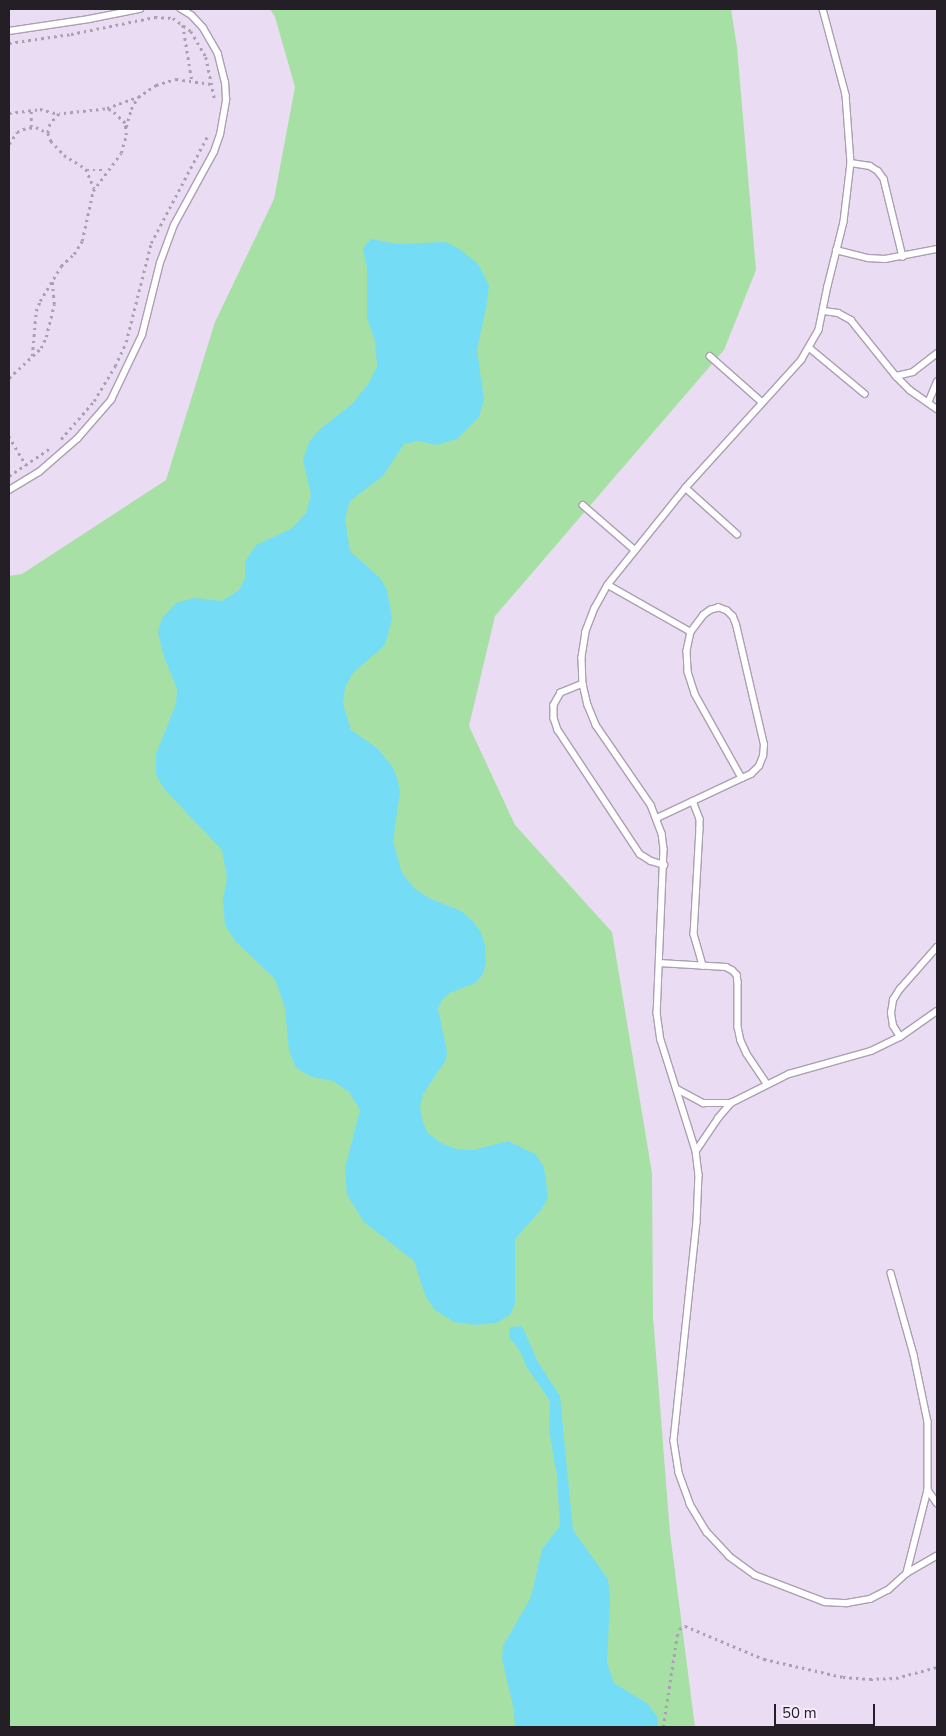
<!DOCTYPE html>
<html>
<head>
<meta charset="utf-8">
<style>
	body { margin:0 }
	#map { position:relative; width:946px; height:1736px; overflow:hidden; background:#eaddf3; font-family:"Nunito Sans",sans-serif }
	div>[style] { position:absolute }
	.green>* { inset:0; background:#a7e0a4 }
	.water>* { inset:0; background:#75dcf6 }
	.path>* { height:2.5px; margin-top:-1.25px; transform-origin:0; background:repeating-linear-gradient(90deg,#aba0b2 0 2.5px,transparent 0 6.5px) }
	.roads { filter:drop-shadow(1px 0 #ab9fb3) drop-shadow(-1px 0 #ab9fb3) drop-shadow(0 1px #ab9fb3) drop-shadow(0 -1px #ab9fb3) }
	.lane>* { height:5.5px; margin:-2.75px; padding:0 2.75px; transform-origin:2.75px; border-radius:2.75px; background:#fff }
	span { translate:-50% -50%; white-space:nowrap; text-align:center; line-height:1.15; -webkit-text-stroke:4px #f6ebfd; paint-order:stroke }
	.frame { position:absolute; inset:0; border:10px solid #241f27; pointer-events:none }
	.scale { position:absolute; left:774px; top:1704px; width:101px; height:22px; box-sizing:border-box; border:2px solid #241f27; border-top:0; padding-left:6px; font-size:15px; line-height:18px; white-space:nowrap; color:#241f27; -webkit-text-stroke:4px #f6ebfd; paint-order:stroke }
</style>
</head>
<body>
<div id="map">
	<div class="green">
		<i style="clip-path:polygon(270px 9px,731px 9px,737px 47px,756px 270px,724px 350px,495px 616px,469px 726px,515px 825px,612px 932px,652px 1173px,653px 1316px,670px 1533px,695px 1727px,9px 1727px,9px 576px,22px 574px,166px 480px,215px 322px,274px 199px,295px 87px,275px 17px)"></i>
	</div>
	<div class="water">
		<i style="clip-path:polygon(371px 239px,397px 244px,445px 242px,458px 248px,478px 264px,489px 285px,487px 303px,477px 350px,484px 399px,479px 417px,457px 439px,437px 445px,418px 441px,404px 444px,383px 476px,350px 501px,345px 519px,350px 551px,380px 578px,387px 590px,392px 619px,385px 645px,352px 674px,345px 688px,343px 704px,351px 730px,377px 748px,392px 766px,397px 777px,400px 792px,393px 841px,402px 873px,415px 889px,429px 898px,461px 911px,472px 920px,481px 932px,485px 946px,486px 963px,483px 974px,475px 983px,450px 993px,442px 1000px,438px 1009px,447px 1051px,446px 1060px,423px 1094px,420px 1108px,423px 1123px,428px 1133px,441px 1143px,456px 1149px,473px 1150px,508px 1141px,535px 1154px,544px 1167px,548px 1198px,541px 1210px,515px 1239px,515px 1304px,510px 1315px,496px 1323px,475px 1325px,454px 1322px,435px 1310px,425px 1295px,414px 1261px,364px 1222px,347px 1195px,345px 1168px,360px 1110px,349px 1092px,333px 1081px,312px 1077px,296px 1068px,289px 1051px,285px 1008px,275px 979px,235px 941px,225px 925px,223px 900px,227px 878px,222px 850px,165px 790px,156px 775px,156px 754px,176px 704px,177px 689px,164px 657px,158px 633px,162px 618px,176px 603px,194px 598px,222px 601px,239px 590px,245px 578px,245px 562px,256px 545px,291px 529px,306px 513px,311px 495px,303px 460px,309px 442px,319px 430px,352px 404px,368px 384px,377px 367px,375px 341px,367px 318px,367px 269px,363px 248px)"></i>
		<i style="clip-path:polygon(522px 1326px,538px 1362px,560px 1396px,573px 1530px,608px 1579px,610px 1600px,607px 1662px,614px 1683px,648px 1704px,657px 1716px,658px 1727px,515px 1727px,514px 1711px,502px 1659px,503px 1646px,531px 1597px,542px 1549px,560px 1526px,557px 1477px,549px 1429px,550px 1401px,526px 1366px,520px 1351px,509px 1337px,510px 1327px)"></i>
	</div>
	<div class="path">
		<i style="left:183px;top:25px;width:57px;rotate:80.9deg"></i>
		<i style="left:9px;top:43px;width:63px;rotate:-8.3deg"></i>
		<i style="left:71px;top:34px;width:86px;rotate:-11.4deg"></i>
		<i style="left:155px;top:17px;width:18px;rotate:3deg"></i>
		<i style="left:173px;top:18px;width:22px;rotate:36deg"></i>
		<i style="left:191px;top:31px;width:30px;rotate:60deg"></i>
		<i style="left:206px;top:57px;width:45px;rotate:78.4deg"></i>
		<i style="left:107px;top:108px;width:32px;rotate:-20deg"></i>
		<i style="left:9px;top:113px;width:31px;rotate:-7deg"></i>
		<i style="left:40px;top:109px;width:20px;rotate:15deg"></i>
		<i style="left:31px;top:127px;width:18px;rotate:-90deg"></i>
		<i style="left:126px;top:127px;width:19px;rotate:-74deg"></i>
		<i style="left:131px;top:109px;width:14px;rotate:-60deg"></i>
		<i style="left:138px;top:97px;width:22px;rotate:-34deg"></i>
		<i style="left:156px;top:85px;width:21px;rotate:-17deg"></i>
		<i style="left:176px;top:79px;width:37px;rotate:8deg"></i>
		<i style="left:9px;top:144px;width:14px;rotate:-56deg"></i>
		<i style="left:17px;top:132px;width:7px;rotate:-27deg"></i>
		<i style="left:23px;top:129px;width:13px;rotate:-9deg"></i>
		<i style="left:36px;top:127px;width:13px;rotate:27deg"></i>
		<i style="left:86px;top:170px;width:20px"></i>
		<i style="left:32px;top:356px;width:45px;rotate:-84.9deg"></i>
		<i style="left:36px;top:311px;width:11px;rotate:-68deg"></i>
		<i style="left:40px;top:301px;width:41px;rotate:-59deg"></i>
		<i style="left:61px;top:266px;width:18px;rotate:-43deg"></i>
		<i style="left:74px;top:254px;width:15px;rotate:-58deg"></i>
		<i style="left:82px;top:241px;width:51px;rotate:-77.6deg"></i>
		<i style="left:93px;top:191px;width:47px;rotate:-53.6deg"></i>
		<i style="left:121px;top:153px;width:19px;rotate:-74deg"></i>
		<i style="left:126px;top:135px;width:12px;rotate:-95deg"></i>
		<i style="left:125px;top:123px;width:19px;rotate:-137deg"></i>
		<i style="left:111px;top:110px;width:6px;rotate:-171deg"></i>
		<i style="left:105px;top:109px;width:46px;rotate:173.8deg"></i>
		<i style="left:59px;top:114px;width:13px;rotate:132deg"></i>
		<i style="left:50px;top:124px;width:9px;rotate:103deg"></i>
		<i style="left:48px;top:133px;width:9px;rotate:69deg"></i>
		<i style="left:51px;top:141px;width:19px;rotate:47deg"></i>
		<i style="left:64px;top:155px;width:26px;rotate:32deg"></i>
		<i style="left:86px;top:169px;width:21px;rotate:67deg"></i>
		<i style="left:9px;top:378px;width:44px;rotate:-43.2deg"></i>
		<i style="left:41px;top:348px;width:12px;rotate:-66deg"></i>
		<i style="left:46px;top:337px;width:34px;rotate:-76deg"></i>
		<i style="left:54px;top:304px;width:23px;rotate:-95deg"></i>
		<i style="left:9px;top:436px;width:34px;rotate:60deg"></i>
		<i style="left:61px;top:439px;width:50px;rotate:-49deg"></i>
		<i style="left:94px;top:401px;width:41px;rotate:-59deg"></i>
		<i style="left:115px;top:366px;width:26px;rotate:-65deg"></i>
		<i style="left:126px;top:342px;width:102px;rotate:-75.8deg"></i>
		<i style="left:151px;top:243px;width:122px;rotate:-62.2deg"></i>
		<i style="left:9px;top:476px;width:48px;rotate:-34deg"></i>
		<i style="left:663px;top:1727px;width:92px;rotate:-81.3deg"></i>
		<i style="left:677px;top:1636px;width:7px;rotate:-74deg"></i>
		<i style="left:679px;top:1629px;width:7px;rotate:-27deg"></i>
		<i style="left:685px;top:1626px;width:86px;rotate:22.7deg"></i>
		<i style="left:764px;top:1659px;width:81px;rotate:12.8deg"></i>
		<i style="left:843px;top:1677px;width:27px;rotate:4deg"></i>
		<i style="left:870px;top:1679px;width:26px;rotate:-2deg"></i>
		<i style="left:896px;top:1678px;width:42px;rotate:-15deg"></i>
	</div>
	<div class="roads">
		<div class="lane">
			<i style="left:823px;top:9px;width:89px;rotate:75deg"></i>
			<i style="left:846px;top:95px;width:68px;rotate:85.8deg"></i>
			<i style="left:851px;top:163px;width:59px;rotate:96.8deg"></i>
			<i style="left:844px;top:222px;width:66px;rotate:104deg"></i>
			<i style="left:828px;top:286px;width:45px;rotate:101.6deg"></i>
			<i style="left:819px;top:330px;width:34px;rotate:120deg"></i>
			<i style="left:802px;top:360px;width:173px;rotate:132.2deg"></i>
			<i style="left:686px;top:488px;width:124px;rotate:128.8deg"></i>
			<i style="left:608px;top:585px;width:26px;rotate:119deg"></i>
			<i style="left:595px;top:608px;width:26px;rotate:111deg"></i>
			<i style="left:586px;top:632px;width:26px;rotate:99deg"></i>
			<i style="left:582px;top:658px;width:26px;rotate:88deg"></i>
			<i style="left:583px;top:684px;width:22px;rotate:77deg"></i>
			<i style="left:588px;top:705px;width:22px;rotate:68deg"></i>
			<i style="left:596px;top:725px;width:97px;rotate:55.5deg"></i>
			<i style="left:651px;top:805px;width:30px;rotate:69deg"></i>
			<i style="left:662px;top:833px;width:16px;rotate:83deg"></i>
			<i style="left:664px;top:849px;width:164px;rotate:92.4deg"></i>
			<i style="left:657px;top:1013px;width:27px;rotate:82deg"></i>
			<i style="left:661px;top:1040px;width:116px;rotate:72.5deg"></i>
			<i style="left:696px;top:1151px;width:24px;rotate:83deg"></i>
			<i style="left:699px;top:1175px;width:47px;rotate:92.4deg"></i>
			<i style="left:697px;top:1222px;width:220px;rotate:96deg"></i>
			<i style="left:674px;top:1441px;width:32px;rotate:81deg"></i>
			<i style="left:679px;top:1473px;width:33px;rotate:70deg"></i>
			<i style="left:690px;top:1504px;width:33px;rotate:59deg"></i>
			<i style="left:707px;top:1532px;width:33px;rotate:47deg"></i>
			<i style="left:729px;top:1556px;width:32px;rotate:36deg"></i>
			<i style="left:755px;top:1575px;width:75px;rotate:21.1deg"></i>
			<i style="left:825px;top:1602px;width:22px;rotate:3deg"></i>
			<i style="left:847px;top:1603px;width:23px;rotate:-10deg"></i>
			<i style="left:870px;top:1599px;width:20px;rotate:-27deg"></i>
			<i style="left:888px;top:1590px;width:25px;rotate:-42deg"></i>
			<i style="left:907px;top:1573px;width:34px;rotate:-30deg"></i>
			<i style="left:9px;top:31px;width:81px;rotate:-8.5deg"></i>
			<i style="left:89px;top:19px;width:52px;rotate:-11.1deg"></i>
			<i style="left:851px;top:163px;width:19px;rotate:9deg"></i>
			<i style="left:870px;top:166px;width:9px;rotate:32deg"></i>
			<i style="left:878px;top:171px;width:10px;rotate:53deg"></i>
			<i style="left:884px;top:179px;width:80px;rotate:76.3deg"></i>
			<i style="left:836px;top:250px;width:33px;rotate:14deg"></i>
			<i style="left:868px;top:258px;width:17px;rotate:3deg"></i>
			<i style="left:885px;top:259px;width:53px;rotate:-10.9deg"></i>
			<i style="left:824px;top:311px;width:14px;rotate:8deg"></i>
			<i style="left:838px;top:313px;width:15px;rotate:28deg"></i>
			<i style="left:851px;top:320px;width:72px;rotate:51.2deg"></i>
			<i style="left:896px;top:376px;width:20px;rotate:45deg"></i>
			<i style="left:910px;top:390px;width:33px;rotate:35deg"></i>
			<i style="left:811px;top:349px;width:70px;rotate:39.8deg"></i>
			<i style="left:710px;top:356px;width:69px;rotate:41.5deg"></i>
			<i style="left:896px;top:376px;width:17px;rotate:-13deg"></i>
			<i style="left:913px;top:372px;width:31px;rotate:-38deg"></i>
			<i style="left:928px;top:403px;width:23px;rotate:-67deg"></i>
			<i style="left:686px;top:488px;width:69px;rotate:42deg"></i>
			<i style="left:9px;top:490px;width:35px;rotate:-31deg"></i>
			<i style="left:39px;top:472px;width:50px;rotate:-41deg"></i>
			<i style="left:77px;top:439px;width:52px;rotate:-48.9deg"></i>
			<i style="left:111px;top:400px;width:72px;rotate:-64.5deg"></i>
			<i style="left:142px;top:335px;width:74px;rotate:-76deg"></i>
			<i style="left:160px;top:263px;width:40px;rotate:-69.8deg"></i>
			<i style="left:174px;top:225px;width:83px;rotate:-61.3deg"></i>
			<i style="left:214px;top:152px;width:18px;rotate:-71deg"></i>
			<i style="left:220px;top:135px;width:36px;rotate:-80deg"></i>
			<i style="left:226px;top:100px;width:17px;rotate:-93deg"></i>
			<i style="left:225px;top:83px;width:30px;rotate:-104deg"></i>
			<i style="left:218px;top:54px;width:30px;rotate:-120deg"></i>
			<i style="left:203px;top:28px;width:16px;rotate:-133deg"></i>
			<i style="left:192px;top:16px;width:13px;rotate:-148deg"></i>
			<i style="left:583px;top:505px;width:69px;rotate:40.9deg"></i>
			<i style="left:608px;top:585px;width:95px;rotate:29.5deg"></i>
			<i style="left:583px;top:684px;width:24px;rotate:158deg"></i>
			<i style="left:561px;top:693px;width:14px;rotate:120deg"></i>
			<i style="left:554px;top:705px;width:13px;rotate:90deg"></i>
			<i style="left:554px;top:718px;width:13px;rotate:72deg"></i>
			<i style="left:558px;top:730px;width:149px;rotate:56.5deg"></i>
			<i style="left:640px;top:854px;width:13px;rotate:32deg"></i>
			<i style="left:651px;top:861px;width:14px;rotate:17deg"></i>
			<i style="left:693px;top:801px;width:19px;rotate:69deg"></i>
			<i style="left:700px;top:819px;width:9px;rotate:90deg"></i>
			<i style="left:700px;top:828px;width:106px;rotate:93.2deg"></i>
			<i style="left:694px;top:934px;width:33px;rotate:74deg"></i>
			<i style="left:657px;top:818px;width:94px;rotate:-25.2deg"></i>
			<i style="left:742px;top:778px;width:10px;rotate:-24deg"></i>
			<i style="left:751px;top:774px;width:11px;rotate:-45deg"></i>
			<i style="left:759px;top:766px;width:11px;rotate:-68deg"></i>
			<i style="left:763px;top:756px;width:11px;rotate:-85deg"></i>
			<i style="left:764px;top:745px;width:123px;rotate:-103.1deg"></i>
			<i style="left:736px;top:625px;width:9px;rotate:-111deg"></i>
			<i style="left:733px;top:617px;width:8px;rotate:-135deg"></i>
			<i style="left:727px;top:611px;width:9px;rotate:-159deg"></i>
			<i style="left:719px;top:608px;width:8px;rotate:166deg"></i>
			<i style="left:711px;top:610px;width:9px;rotate:144deg"></i>
			<i style="left:704px;top:615px;width:21px;rotate:127deg"></i>
			<i style="left:691px;top:632px;width:19px;rotate:102deg"></i>
			<i style="left:687px;top:651px;width:21px;rotate:87deg"></i>
			<i style="left:688px;top:672px;width:23px;rotate:72deg"></i>
			<i style="left:695px;top:694px;width:96px;rotate:60.8deg"></i>
			<i style="left:659px;top:963px;width:67px;rotate:3.4deg"></i>
			<i style="left:726px;top:967px;width:7px;rotate:27deg"></i>
			<i style="left:732px;top:970px;width:7px;rotate:45deg"></i>
			<i style="left:737px;top:975px;width:7px;rotate:82deg"></i>
			<i style="left:738px;top:982px;width:45px;rotate:90deg"></i>
			<i style="left:738px;top:1027px;width:14px;rotate:78deg"></i>
			<i style="left:741px;top:1041px;width:14px;rotate:65deg"></i>
			<i style="left:747px;top:1054px;width:36px;rotate:56deg"></i>
			<i style="left:900px;top:1037px;width:13px;rotate:-122deg"></i>
			<i style="left:893px;top:1026px;width:13px;rotate:-99deg"></i>
			<i style="left:891px;top:1013px;width:13px;rotate:-81deg"></i>
			<i style="left:893px;top:1000px;width:13px;rotate:-58deg"></i>
			<i style="left:900px;top:989px;width:56px;rotate:-48.6deg"></i>
			<i style="left:677px;top:1089px;width:30px;rotate:28deg"></i>
			<i style="left:703px;top:1103px;width:28px"></i>
			<i style="left:696px;top:1151px;width:40px;rotate:-56deg"></i>
			<i style="left:718px;top:1118px;width:20px;rotate:-49deg"></i>
			<i style="left:731px;top:1103px;width:65px;rotate:-26.6deg"></i>
			<i style="left:789px;top:1074px;width:85px;rotate:-15.7deg"></i>
			<i style="left:871px;top:1051px;width:32px;rotate:-26deg"></i>
			<i style="left:900px;top:1037px;width:45px;rotate:-35.1deg"></i>
			<i style="left:891px;top:1273px;width:85px;rotate:74.3deg"></i>
			<i style="left:914px;top:1355px;width:68px;rotate:78.2deg"></i>
			<i style="left:928px;top:1422px;width:68px;rotate:90deg"></i>
			<i style="left:928px;top:1490px;width:86px;rotate:104.2deg"></i>
			<i style="left:928px;top:1490px;width:16px;rotate:55deg"></i>
		</div>
	</div>
	<div class="frame"></div>
	<div class="scale">50 m</div>
</div>
</body>
</html>
